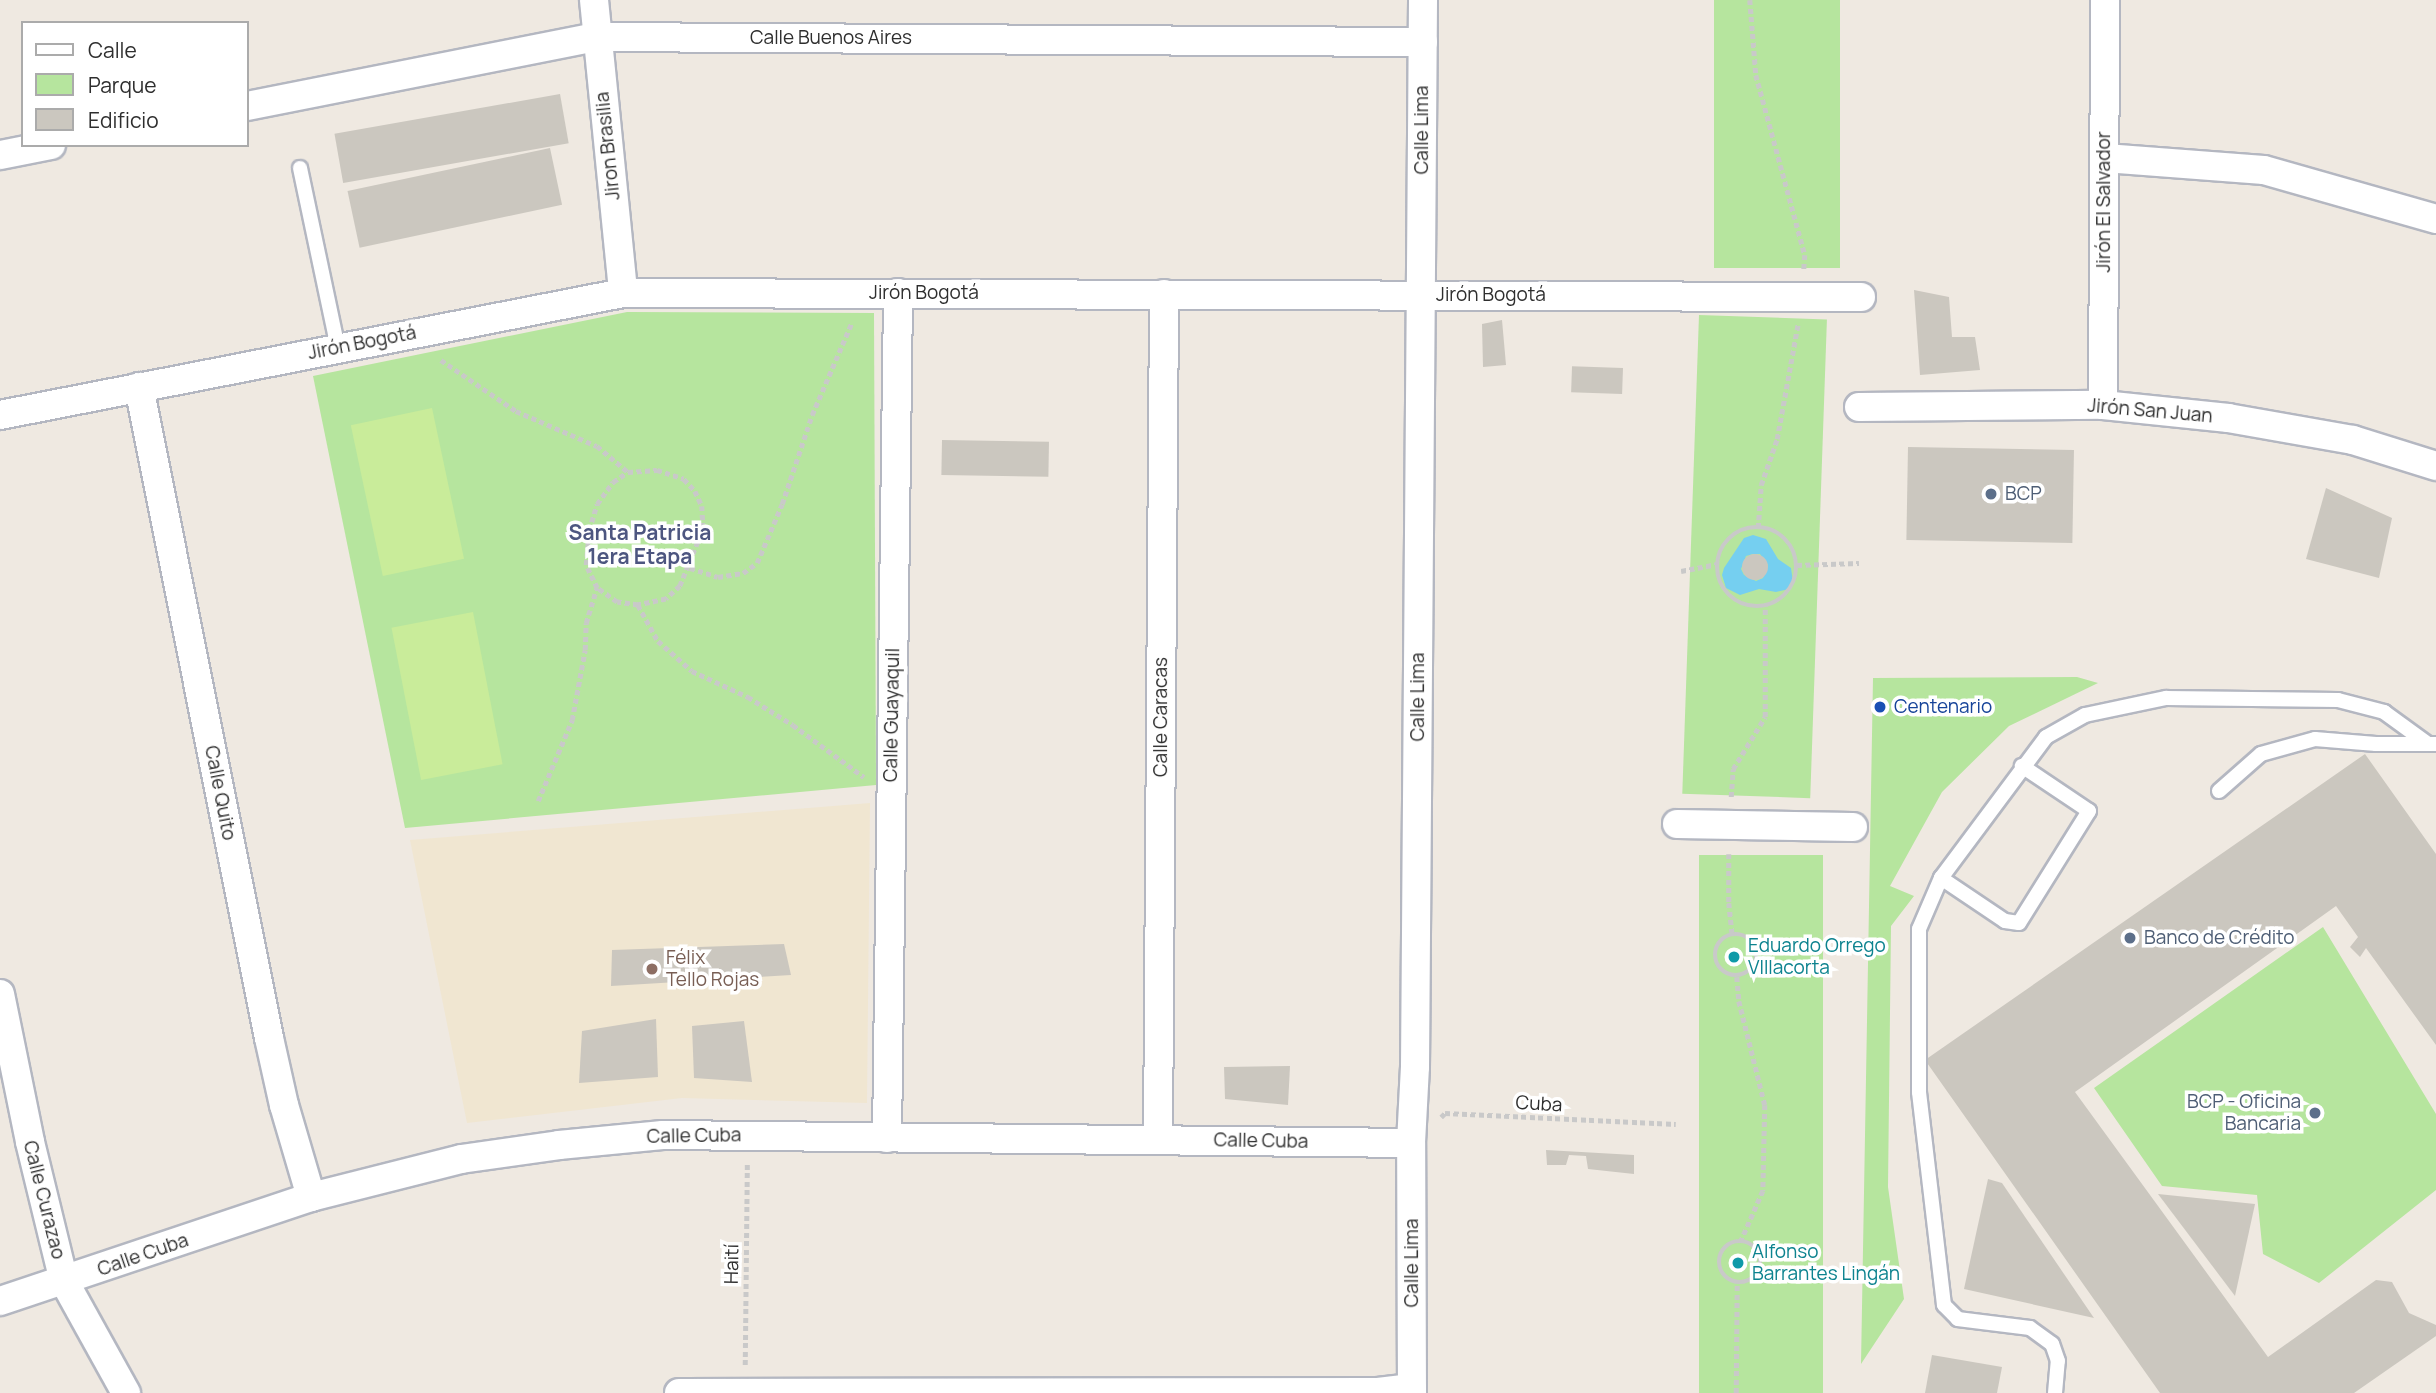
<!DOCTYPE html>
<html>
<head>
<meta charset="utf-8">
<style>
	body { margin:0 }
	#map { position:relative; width:2436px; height:1393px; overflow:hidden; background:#efe9e1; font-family:Manrope,sans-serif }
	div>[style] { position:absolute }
	.education>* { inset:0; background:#f0e6d1 }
	.green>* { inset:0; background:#b6e59e; transform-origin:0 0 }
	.pitch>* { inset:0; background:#c9ec9a; transform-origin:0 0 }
	.water>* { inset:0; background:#75cff0 }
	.building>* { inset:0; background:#cbc7bf; transform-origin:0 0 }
	.round { border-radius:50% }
	.path>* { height:4.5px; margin-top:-2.25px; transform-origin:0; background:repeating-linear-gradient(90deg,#c9c9c9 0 5px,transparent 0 8.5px) }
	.path>.ring { margin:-2.25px; padding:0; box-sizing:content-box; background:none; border:4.5px solid #c9c9c9; border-radius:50% }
	.roads { filter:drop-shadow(2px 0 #b4b7c1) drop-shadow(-2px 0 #b4b7c1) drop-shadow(0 2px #b4b7c1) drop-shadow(0 -2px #b4b7c1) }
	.service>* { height:14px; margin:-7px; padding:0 7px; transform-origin:7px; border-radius:7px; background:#fff }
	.minor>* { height:28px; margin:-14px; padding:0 14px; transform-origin:14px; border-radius:14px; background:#fff }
	.dots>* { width:19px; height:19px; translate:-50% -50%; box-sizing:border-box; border:4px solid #fff; border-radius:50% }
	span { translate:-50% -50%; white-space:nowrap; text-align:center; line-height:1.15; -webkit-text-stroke:7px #fff; paint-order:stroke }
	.street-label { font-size:19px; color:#2e2e2e }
	.service-label { font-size:19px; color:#4e5e75 }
	.left { translate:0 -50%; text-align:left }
	.right { translate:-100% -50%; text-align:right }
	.transit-label { font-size:19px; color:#164399 }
	.culture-label { font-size:19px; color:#0d838f }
	.education-label { font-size:19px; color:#785e54 }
	.neighbourhood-label { font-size:21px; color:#4d5680; font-weight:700 }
	.legend { position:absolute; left:21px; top:21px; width:228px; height:126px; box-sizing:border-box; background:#fff; border:2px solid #ababab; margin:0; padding:9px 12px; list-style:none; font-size:21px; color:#2e2e2e }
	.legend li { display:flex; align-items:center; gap:14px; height:35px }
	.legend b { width:35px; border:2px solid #ababab }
</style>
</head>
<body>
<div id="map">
	<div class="education">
		<i style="clip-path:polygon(870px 803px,867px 1103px,682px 1098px,467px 1123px,410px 840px)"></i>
	</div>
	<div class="green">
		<i style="left:1714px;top:0;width:126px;height:268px"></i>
		<i style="clip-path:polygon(627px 312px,874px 313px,876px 785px,405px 828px,313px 376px)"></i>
		<i style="left:1699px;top:315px;width:128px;height:479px;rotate:2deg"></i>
		<i style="clip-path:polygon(2077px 677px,2098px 683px,2009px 726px,1942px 792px,1890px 886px,1914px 896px,1891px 926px,1888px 1187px,1904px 1299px,1861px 1364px,1873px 678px)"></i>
		<i style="left:1823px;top:855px;width:538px;height:124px;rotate:90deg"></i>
		<i style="clip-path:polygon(2323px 927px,2436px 1114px,2436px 1190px,2319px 1283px,2263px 1254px,2257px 1195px,2162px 1186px,2094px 1088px)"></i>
	</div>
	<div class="pitch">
		<i style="left:432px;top:408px;width:154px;height:83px;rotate:78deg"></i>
		<i style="left:473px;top:612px;width:155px;height:83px;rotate:79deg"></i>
	</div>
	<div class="water">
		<i style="clip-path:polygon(evenodd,1753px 535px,1766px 539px,1778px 559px,1791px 568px,1793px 582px,1789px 589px,1776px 592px,1759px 589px,1740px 595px,1726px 588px,1722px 575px,1724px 568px,1744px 538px,1753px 535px,1753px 554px,1760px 554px,1768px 565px,1763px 578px,1756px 581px,1744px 575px,1741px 569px,1746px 556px,1753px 554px)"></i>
	</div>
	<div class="building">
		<i style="left:560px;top:94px;width:50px;height:229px;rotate:80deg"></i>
		<i style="left:550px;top:148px;width:58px;height:207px;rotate:78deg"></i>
		<i style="clip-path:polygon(1914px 290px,1949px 297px,1952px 337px,1975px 337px,1980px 370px,1920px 375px)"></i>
		<i style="clip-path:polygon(1502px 320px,1506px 365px,1483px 367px,1482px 324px)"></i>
		<i style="left:1623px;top:368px;width:26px;height:51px;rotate:92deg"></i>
		<i style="left:942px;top:440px;width:107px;height:35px;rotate:1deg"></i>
		<i style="left:1908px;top:447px;width:166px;height:93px;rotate:1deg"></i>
		<i style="clip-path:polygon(2326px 488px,2392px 518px,2379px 578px,2306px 559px)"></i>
		<i class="round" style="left:1742px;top:554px;width:26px;height:26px"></i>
		<i style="clip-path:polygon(2365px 754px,2436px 854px,2436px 1045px,2366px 948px,2360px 957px,2350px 947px,2358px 937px,2336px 906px,2075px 1092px,2268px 1357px,2376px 1280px,2392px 1282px,2409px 1313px,2436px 1325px,2436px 1336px,2354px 1393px,2160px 1393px,1925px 1060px)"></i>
		<i style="clip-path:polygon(784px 944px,791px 975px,611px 986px,612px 950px)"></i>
		<i style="clip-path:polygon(656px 1019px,658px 1077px,579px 1083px,582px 1031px)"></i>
		<i style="clip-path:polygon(744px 1021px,752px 1082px,694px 1078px,692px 1026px)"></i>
		<i style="clip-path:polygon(1290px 1066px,1288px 1105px,1225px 1099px,1224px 1067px)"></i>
		<i style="clip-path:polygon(1546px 1150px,1634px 1155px,1634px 1174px,1588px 1169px,1586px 1156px,1569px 1155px,1566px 1165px,1547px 1165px)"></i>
		<i style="clip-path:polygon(1988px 1179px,2002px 1183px,2094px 1318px,1964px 1289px)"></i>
		<i style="clip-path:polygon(2158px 1194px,2255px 1204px,2235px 1296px)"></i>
		<i style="clip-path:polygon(1932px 1355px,2002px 1367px,1997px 1393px,1925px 1393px)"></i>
	</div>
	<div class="path">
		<i style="left:1750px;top:0;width:75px;rotate:85.4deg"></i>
		<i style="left:1756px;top:75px;width:187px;rotate:74.8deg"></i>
		<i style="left:1805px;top:255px;width:15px;rotate:94deg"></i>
		<i style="left:441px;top:360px;width:91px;rotate:34.2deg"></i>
		<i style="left:516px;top:411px;width:88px;rotate:23.4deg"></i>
		<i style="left:597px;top:446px;width:40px;rotate:40deg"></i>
		<i style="left:657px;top:470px;width:28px;rotate:18deg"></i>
		<i style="left:684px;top:479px;width:16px;rotate:47deg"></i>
		<i style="left:695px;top:491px;width:17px;rotate:65deg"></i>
		<i style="left:702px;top:506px;width:18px;rotate:87deg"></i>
		<i style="left:703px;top:524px;width:19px;rotate:106deg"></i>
		<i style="left:698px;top:542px;width:48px;rotate:112.2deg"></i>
		<i style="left:680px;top:586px;width:19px;rotate:137deg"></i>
		<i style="left:666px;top:599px;width:29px;rotate:168deg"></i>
		<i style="left:638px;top:605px;width:21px;rotate:-172deg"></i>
		<i style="left:617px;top:602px;width:24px;rotate:-145deg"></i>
		<i style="left:597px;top:588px;width:25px;rotate:-116deg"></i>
		<i style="left:586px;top:565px;width:35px;rotate:-85deg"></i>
		<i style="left:589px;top:530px;width:27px;rotate:-73deg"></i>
		<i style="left:597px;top:504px;width:27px;rotate:-54deg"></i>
		<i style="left:613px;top:482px;width:18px;rotate:-34deg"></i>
		<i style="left:628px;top:472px;width:29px;rotate:-4deg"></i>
		<i class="ring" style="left:1717px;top:527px;width:75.5px;height:75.5px"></i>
		<i style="left:1758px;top:528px;width:43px;rotate:-86deg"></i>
		<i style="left:1761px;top:485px;width:49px;rotate:-70.8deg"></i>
		<i style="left:1777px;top:439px;width:117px;rotate:-79.7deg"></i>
		<i style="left:1797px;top:565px;width:62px;rotate:-1.8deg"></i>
		<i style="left:690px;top:568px;width:29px;rotate:18deg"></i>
		<i style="left:718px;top:577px;width:25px;rotate:-9deg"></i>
		<i style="left:743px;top:573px;width:17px;rotate:-36deg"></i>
		<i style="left:757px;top:563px;width:64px;rotate:-67deg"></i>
		<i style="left:782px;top:504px;width:94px;rotate:-71.4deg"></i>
		<i style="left:812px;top:415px;width:101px;rotate:-66.7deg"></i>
		<i style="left:1681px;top:571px;width:37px;rotate:-11deg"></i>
		<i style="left:638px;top:605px;width:41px;rotate:60.9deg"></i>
		<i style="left:658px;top:641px;width:45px;rotate:41.4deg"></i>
		<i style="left:692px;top:671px;width:62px;rotate:24.9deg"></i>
		<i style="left:748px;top:697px;width:53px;rotate:31.9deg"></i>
		<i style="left:793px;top:725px;width:88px;rotate:36.2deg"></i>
		<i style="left:1731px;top:797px;width:28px;rotate:-86deg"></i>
		<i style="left:1733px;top:769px;width:61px;rotate:-58.4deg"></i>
		<i style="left:1765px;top:717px;width:111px;rotate:-90deg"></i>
		<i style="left:538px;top:801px;width:88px;rotate:-67.2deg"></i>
		<i style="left:572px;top:720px;width:71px;rotate:-79.5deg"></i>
		<i style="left:585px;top:650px;width:27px;rotate:-88deg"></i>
		<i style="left:586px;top:623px;width:37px;rotate:-73deg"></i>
		<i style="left:1729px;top:854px;width:49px;rotate:90deg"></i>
		<i style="left:1729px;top:903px;width:31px;rotate:84deg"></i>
		<i class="ring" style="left:1715px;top:934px;width:37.5px;height:37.5px"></i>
		<i style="left:1737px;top:977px;width:24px;rotate:85deg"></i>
		<i style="left:1739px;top:1001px;width:107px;rotate:76deg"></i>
		<i style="left:1765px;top:1105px;width:86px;rotate:91.3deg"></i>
		<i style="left:1763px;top:1191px;width:55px;rotate:113.7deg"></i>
		<i style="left:1441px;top:1117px;width:6px;rotate:-45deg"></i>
		<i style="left:1445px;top:1113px;width:231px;rotate:2.7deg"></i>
		<i class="ring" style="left:1719px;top:1241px;width:37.5px;height:37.5px"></i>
		<i style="left:745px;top:1365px;width:201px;rotate:-89.4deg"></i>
		<i style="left:1736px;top:1393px;width:110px;rotate:-89.5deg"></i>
	</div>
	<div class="roads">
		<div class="service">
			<i style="left:300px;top:168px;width:184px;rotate:78.1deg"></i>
			<i style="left:2219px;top:791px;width:56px;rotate:-41.4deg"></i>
			<i style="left:2261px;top:754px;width:56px;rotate:-15.5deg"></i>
			<i style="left:2315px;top:739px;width:61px;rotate:4.7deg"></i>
			<i style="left:2376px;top:744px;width:52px"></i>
			<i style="left:1941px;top:878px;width:77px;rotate:33.9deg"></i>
			<i style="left:2005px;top:921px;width:14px;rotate:8deg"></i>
			<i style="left:2019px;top:923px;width:132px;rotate:-58deg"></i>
			<i style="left:2089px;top:811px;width:81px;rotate:-146.1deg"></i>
			<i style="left:2055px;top:1393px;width:32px;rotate:-85deg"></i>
			<i style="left:2058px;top:1361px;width:18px;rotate:-109deg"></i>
			<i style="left:2052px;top:1344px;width:27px;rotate:-144deg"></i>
			<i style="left:2030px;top:1328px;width:73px;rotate:-172.9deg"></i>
			<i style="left:1958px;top:1319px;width:20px;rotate:-135deg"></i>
			<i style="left:1944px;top:1305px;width:214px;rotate:-96.7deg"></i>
			<i style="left:1919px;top:1092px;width:163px;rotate:-90deg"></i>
			<i style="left:1919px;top:929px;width:56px;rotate:-66.7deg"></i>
			<i style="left:1941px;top:878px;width:176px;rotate:-53.3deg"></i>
			<i style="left:2046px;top:737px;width:45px;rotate:-29.4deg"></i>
			<i style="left:2085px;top:715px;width:83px;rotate:-11.9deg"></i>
			<i style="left:2166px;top:698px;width:172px;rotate:0.7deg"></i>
			<i style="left:2338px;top:700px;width:48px;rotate:14.6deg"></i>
			<i style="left:2384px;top:712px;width:54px;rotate:36deg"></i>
			<i style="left:2428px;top:744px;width:8px"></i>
		</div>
		<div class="minor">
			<i style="left:594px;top:0;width:294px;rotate:84.3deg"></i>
			<i style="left:247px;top:106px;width:357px;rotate:-11.2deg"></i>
			<i style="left:597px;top:37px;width:826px;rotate:0.35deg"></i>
			<i style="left:0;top:155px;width:52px;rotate:-11.1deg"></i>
			<i style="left:2105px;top:158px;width:159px;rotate:4.3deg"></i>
			<i style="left:2264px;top:170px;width:179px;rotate:15.9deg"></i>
			<i style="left:139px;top:387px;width:664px;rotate:78.71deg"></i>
			<i style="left:269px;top:1038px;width:69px;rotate:77.4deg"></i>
			<i style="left:284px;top:1105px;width:96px;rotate:73.6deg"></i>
			<i style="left:2103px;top:405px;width:405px;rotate:-89.7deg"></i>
			<i style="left:1859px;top:407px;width:244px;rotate:-0.5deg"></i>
			<i style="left:2103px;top:405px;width:126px;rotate:5.9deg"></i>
			<i style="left:2228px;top:418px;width:127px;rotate:10deg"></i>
			<i style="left:2353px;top:440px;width:87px;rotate:17.4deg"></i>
			<i style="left:0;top:415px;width:635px;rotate:-11.08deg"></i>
			<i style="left:623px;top:293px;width:1238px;rotate:0.19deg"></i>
			<i style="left:1677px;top:824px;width:176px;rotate:1deg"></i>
			<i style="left:0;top:994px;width:151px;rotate:78.5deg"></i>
			<i style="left:30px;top:1142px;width:143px;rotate:76.3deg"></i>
			<i style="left:64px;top:1281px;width:128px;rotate:61deg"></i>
			<i style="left:887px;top:1138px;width:845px;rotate:-89.25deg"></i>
			<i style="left:1158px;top:1139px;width:845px;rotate:-89.59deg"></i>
			<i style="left:0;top:1301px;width:328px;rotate:-18.5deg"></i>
			<i style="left:311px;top:1197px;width:155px;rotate:-14.2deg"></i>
			<i style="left:461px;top:1159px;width:99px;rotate:-8.1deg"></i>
			<i style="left:559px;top:1145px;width:104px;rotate:-5.5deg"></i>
			<i style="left:663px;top:1135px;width:748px;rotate:0.61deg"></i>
			<i style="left:679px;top:1393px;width:699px;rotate:-0.08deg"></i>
			<i style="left:1378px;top:1392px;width:34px;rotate:-7deg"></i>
			<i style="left:1412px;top:1393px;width:250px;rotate:-90.2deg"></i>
			<i style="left:1411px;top:1143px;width:76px;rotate:-87deg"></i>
			<i style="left:1415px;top:1067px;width:1067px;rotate:-89.57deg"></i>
		</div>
	</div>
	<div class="dots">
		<i style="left:1991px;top:494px;background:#5c6f8a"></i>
		<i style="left:1880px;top:707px;background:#1a4fb4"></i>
		<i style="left:2130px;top:938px;background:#5c6f8a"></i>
		<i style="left:1734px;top:957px;background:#0f9aa8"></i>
		<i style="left:652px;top:969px;background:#8d6e63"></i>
		<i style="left:2315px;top:1113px;background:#5c6f8a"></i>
		<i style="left:1738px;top:1263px;background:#0f9aa8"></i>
	</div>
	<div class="street-label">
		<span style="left:831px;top:38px">Calle Buenos Aires</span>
		<span style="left:1422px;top:130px;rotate:-90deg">Calle Lima</span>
		<span style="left:608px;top:146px;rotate:-96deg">Jiron Brasilia</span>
		<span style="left:2104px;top:202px;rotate:-90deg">Jirón El Salvador</span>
		<span style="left:924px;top:293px">Jirón Bogotá</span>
		<span style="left:1491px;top:295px">Jirón Bogotá</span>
		<span style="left:362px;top:343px;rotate:-11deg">Jirón Bogotá</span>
		<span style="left:2150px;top:411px;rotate:5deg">Jirón San Juan</span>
		<span style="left:1418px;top:697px;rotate:-90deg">Calle Lima</span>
		<span style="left:892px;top:715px;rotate:-89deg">Calle Guayaquil</span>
		<span style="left:1161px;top:717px;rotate:-90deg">Calle Caracas</span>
		<span style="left:220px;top:793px;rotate:79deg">Calle Quito</span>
		<span style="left:1539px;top:1104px;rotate:3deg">Cuba</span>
		<span style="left:694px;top:1136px;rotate:-1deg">Calle Cuba</span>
		<span style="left:1261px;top:1141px;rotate:1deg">Calle Cuba</span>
		<span style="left:44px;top:1200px;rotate:76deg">Calle Curazao</span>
		<span style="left:143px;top:1255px;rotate:-19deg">Calle Cuba</span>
		<span style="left:1412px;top:1263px;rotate:-90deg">Calle Lima</span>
		<span style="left:732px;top:1264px;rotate:-89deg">Haití</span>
	</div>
	<div class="service-label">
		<span class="left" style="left:2005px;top:494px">BCP</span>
		<span class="left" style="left:2144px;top:938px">Banco de Crédito</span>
		<span class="right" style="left:2301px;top:1113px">BCP - Oficina<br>Bancaria</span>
	</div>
	<div class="transit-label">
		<span class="left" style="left:1894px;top:707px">Centenario</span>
	</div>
	<div class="culture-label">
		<span class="left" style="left:1748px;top:957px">Eduardo Orrego<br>VIllacorta</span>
		<span class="left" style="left:1752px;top:1263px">Alfonso<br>Barrantes Lingán</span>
	</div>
	<div class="education-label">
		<span class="left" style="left:666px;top:969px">Félix<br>Tello Rojas</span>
	</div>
	<div class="neighbourhood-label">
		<span style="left:640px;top:544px">Santa Patricia<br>1era Etapa</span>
	</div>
	<ul class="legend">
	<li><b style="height:9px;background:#fff"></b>Calle</li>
	<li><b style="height:19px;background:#b6e59e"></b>Parque</li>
	<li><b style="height:19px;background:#cbc7bf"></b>Edificio</li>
	</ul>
</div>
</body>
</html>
